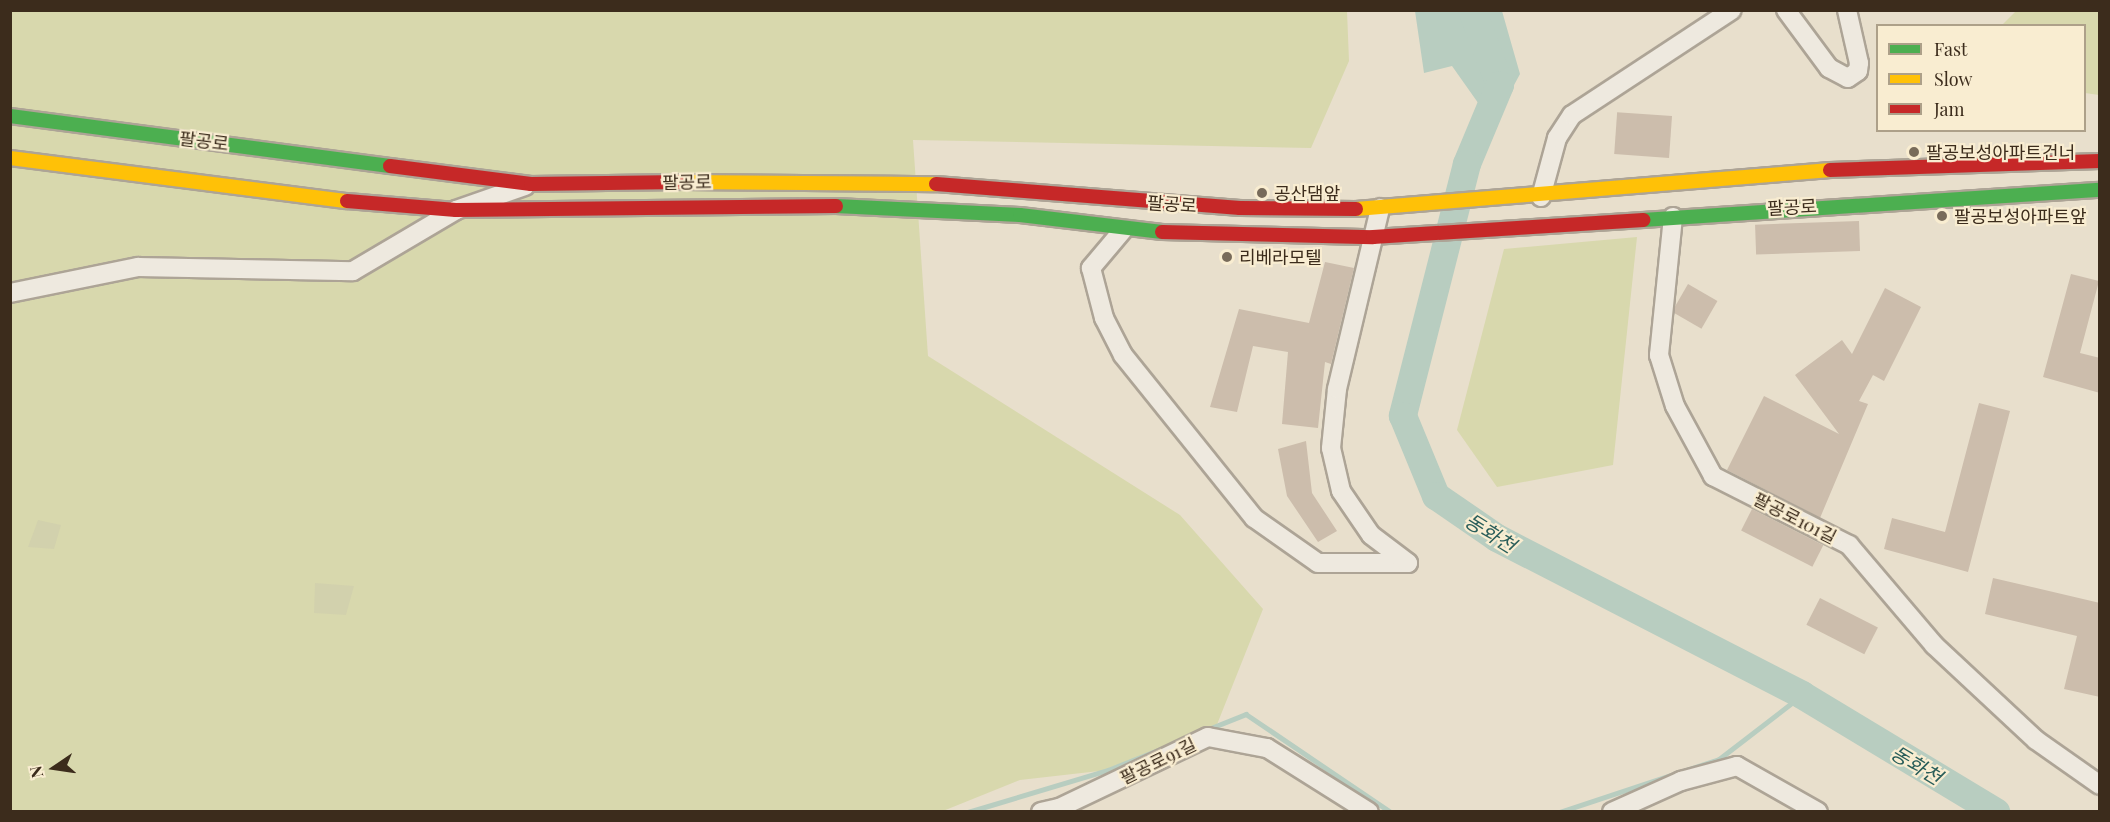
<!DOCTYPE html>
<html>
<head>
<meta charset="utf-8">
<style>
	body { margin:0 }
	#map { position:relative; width:2110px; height:822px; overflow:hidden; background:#e8dfcc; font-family:"Playfair Display","Noto Sans KR",serif }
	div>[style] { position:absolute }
	.green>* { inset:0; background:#d8d8ad }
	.cemetery>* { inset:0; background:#d2d1ad }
	.water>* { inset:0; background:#b8cdc0 }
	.stream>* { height:4.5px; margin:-2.25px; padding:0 2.25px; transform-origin:2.25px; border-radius:2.25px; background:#b8cdc0 }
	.river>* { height:28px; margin:-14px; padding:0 14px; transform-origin:14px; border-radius:14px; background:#b8cdc0 }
	.building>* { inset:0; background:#ccbdac; transform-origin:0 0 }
	.roads { filter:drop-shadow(2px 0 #ada496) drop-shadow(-2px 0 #ada496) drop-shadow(0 2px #ada496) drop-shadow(0 -2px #ada496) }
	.street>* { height:18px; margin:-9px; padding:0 9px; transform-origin:9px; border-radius:9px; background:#eee9df }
	.fast>* { height:14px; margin:-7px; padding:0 7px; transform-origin:7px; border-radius:7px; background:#4caf50 }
	.slow>* { height:14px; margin:-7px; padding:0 7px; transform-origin:7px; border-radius:7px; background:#ffc107 }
	.jam>* { height:14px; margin:-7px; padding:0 7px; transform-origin:7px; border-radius:7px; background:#c62828 }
	.dots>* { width:16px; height:16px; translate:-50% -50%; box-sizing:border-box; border:3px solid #f9edd1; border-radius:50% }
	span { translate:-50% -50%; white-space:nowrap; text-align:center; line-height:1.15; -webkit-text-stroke:4.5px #f9edd1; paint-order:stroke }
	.street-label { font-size:18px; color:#3c2c1c }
	.poi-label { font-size:18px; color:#3c2c1c }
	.left { translate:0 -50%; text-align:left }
	.water-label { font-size:20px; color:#2a5e5a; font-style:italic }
	.frame { position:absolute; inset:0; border:12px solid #3c2c1c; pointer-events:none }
	.legend { position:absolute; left:1876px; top:24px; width:210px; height:108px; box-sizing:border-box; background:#f9edd1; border:2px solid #ada089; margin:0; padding:8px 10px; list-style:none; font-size:18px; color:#3c2c1c }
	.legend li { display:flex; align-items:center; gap:12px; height:30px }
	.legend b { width:30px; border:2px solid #ada089 }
	.north { position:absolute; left:24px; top:738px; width:60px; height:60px; -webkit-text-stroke:4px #f9edd1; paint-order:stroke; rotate:257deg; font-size:16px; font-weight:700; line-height:24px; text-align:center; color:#3c2c1c }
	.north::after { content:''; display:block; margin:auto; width:21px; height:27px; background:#3c2c1c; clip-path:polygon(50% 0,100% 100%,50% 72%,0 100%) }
</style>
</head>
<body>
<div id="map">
	<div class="green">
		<i style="clip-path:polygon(10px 11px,1347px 11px,1349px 61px,1311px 148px,913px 140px,928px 356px,1180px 515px,1263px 609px,1216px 727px,1108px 770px,1020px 780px,943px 811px,11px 811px)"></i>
		<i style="clip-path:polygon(2016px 11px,2099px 11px,2099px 95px,2085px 93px,2084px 26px,2002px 25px)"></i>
		<i style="clip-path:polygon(1637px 237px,1613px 465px,1497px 487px,1457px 430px,1504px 249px)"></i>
	</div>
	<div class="cemetery">
		<i style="clip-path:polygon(38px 520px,61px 525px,54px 549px,28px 547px)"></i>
		<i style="clip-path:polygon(315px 583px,354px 586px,346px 615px,314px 613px)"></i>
	</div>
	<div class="water">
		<i style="clip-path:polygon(1415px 11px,1502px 11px,1520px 74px,1493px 124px,1452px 66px,1424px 73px)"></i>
	</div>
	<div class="stream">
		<i style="left:1206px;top:730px;width:43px;rotate:-21.8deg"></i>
		<i style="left:1246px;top:714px;width:175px;rotate:34.1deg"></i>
		<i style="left:968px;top:812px;width:146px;rotate:-16.7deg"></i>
		<i style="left:1108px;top:770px;width:73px;rotate:-21.7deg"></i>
		<i style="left:1560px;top:812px;width:168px;rotate:-18.4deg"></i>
		<i style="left:1719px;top:759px;width:105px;rotate:-37.6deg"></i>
	</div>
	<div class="river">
		<i style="left:1472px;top:10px;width:80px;rotate:69.5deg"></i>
		<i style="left:1500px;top:85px;width:86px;rotate:112.7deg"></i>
		<i style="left:1467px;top:164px;width:260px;rotate:104.3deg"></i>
		<i style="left:1403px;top:416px;width:87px;rotate:67.6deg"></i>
		<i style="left:1436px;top:496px;width:74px;rotate:34.5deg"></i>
		<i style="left:1497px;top:538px;width:343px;rotate:27.2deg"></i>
		<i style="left:1802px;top:695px;width:227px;rotate:31.1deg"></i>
	</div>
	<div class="building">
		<i style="left:1672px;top:116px;width:42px;height:55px;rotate:94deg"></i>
		<i style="left:1859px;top:221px;width:30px;height:104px;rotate:88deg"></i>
		<i style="clip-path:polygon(1325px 262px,1354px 268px,1331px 364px,1325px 362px,1318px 428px,1282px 424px,1288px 352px,1253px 346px,1237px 412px,1210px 407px,1239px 309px,1309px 323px)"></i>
		<i style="clip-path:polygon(2071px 274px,2099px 281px,2080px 353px,2100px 358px,2100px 393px,2043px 377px)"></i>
		<i style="left:1688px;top:284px;width:34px;height:32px;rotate:30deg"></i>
		<i style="clip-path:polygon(1885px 288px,1921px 307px,1884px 381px,1873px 375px,1859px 401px,1868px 404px,1820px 518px,1727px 470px,1764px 396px,1839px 434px,1795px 375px,1842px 340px,1852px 354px)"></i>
		<i style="clip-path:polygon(1979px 403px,2010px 411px,1968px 572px,1884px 549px,1892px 518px,1945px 532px)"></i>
		<i style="clip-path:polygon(1306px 441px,1312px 493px,1337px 531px,1318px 542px,1287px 496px,1278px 449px)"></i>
		<i style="left:1752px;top:509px;width:80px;height:24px;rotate:27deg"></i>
		<i style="clip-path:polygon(1993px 578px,2100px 603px,2100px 697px,2064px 689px,2077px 636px,1985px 614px)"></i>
		<i style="left:1820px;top:598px;width:65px;height:30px;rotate:27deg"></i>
	</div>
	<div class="roads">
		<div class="street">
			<i style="left:1786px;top:10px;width:72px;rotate:53.4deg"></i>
			<i style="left:1829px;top:68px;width:21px;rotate:28deg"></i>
			<i style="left:1848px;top:78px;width:12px;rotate:-35deg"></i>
			<i style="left:1858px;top:71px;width:8px;rotate:-83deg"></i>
			<i style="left:1859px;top:63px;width:54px;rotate:-102.8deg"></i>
			<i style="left:1541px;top:197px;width:61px;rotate:-74.8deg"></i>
			<i style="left:1557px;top:138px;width:27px;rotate:-57deg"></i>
			<i style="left:1572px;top:115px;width:191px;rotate:-33.3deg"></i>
			<i style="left:1673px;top:217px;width:139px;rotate:95.8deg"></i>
			<i style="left:1659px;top:355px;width:53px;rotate:72.6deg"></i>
			<i style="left:1675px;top:406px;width:80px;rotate:61.5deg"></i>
			<i style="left:1713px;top:476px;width:153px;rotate:26.9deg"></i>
			<i style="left:1849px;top:545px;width:131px;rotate:49.6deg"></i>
			<i style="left:1934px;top:645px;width:139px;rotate:43deg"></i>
			<i style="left:2036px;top:740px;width:78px;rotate:35.1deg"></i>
			<i style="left:1123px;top:230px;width:50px;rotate:130.1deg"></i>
			<i style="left:1091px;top:268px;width:52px;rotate:75.4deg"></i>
			<i style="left:1104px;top:318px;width:42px;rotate:62.8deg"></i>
			<i style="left:1123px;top:355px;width:209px;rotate:51.2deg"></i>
			<i style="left:1254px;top:518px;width:78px;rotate:35.1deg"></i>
			<i style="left:1318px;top:563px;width:90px"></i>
			<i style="left:1408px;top:563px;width:46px;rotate:-142.9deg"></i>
			<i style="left:1371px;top:535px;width:53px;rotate:-124.3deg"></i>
			<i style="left:1341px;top:491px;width:44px;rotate:-103.1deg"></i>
			<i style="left:1331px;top:448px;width:59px;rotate:-84.2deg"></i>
			<i style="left:1337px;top:389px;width:186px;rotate:-76.6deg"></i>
			<i style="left:10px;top:293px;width:131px;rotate:-11.5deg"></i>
			<i style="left:138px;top:267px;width:215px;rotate:1.1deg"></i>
			<i style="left:353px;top:271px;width:120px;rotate:-30.6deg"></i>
			<i style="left:456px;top:210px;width:73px;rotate:-19.2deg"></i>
			<i style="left:1041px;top:812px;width:18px;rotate:-13deg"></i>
			<i style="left:1059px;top:808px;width:165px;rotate:-25.5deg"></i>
			<i style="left:1208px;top:737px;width:60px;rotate:10.6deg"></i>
			<i style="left:1267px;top:748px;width:120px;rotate:32.1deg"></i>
			<i style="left:1612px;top:812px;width:76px;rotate:-24.2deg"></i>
			<i style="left:1681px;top:781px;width:58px;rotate:-15deg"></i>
			<i style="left:1737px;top:766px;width:93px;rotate:29.6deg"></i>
		</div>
		<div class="fast">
			<i style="left:10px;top:116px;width:383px;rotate:7.5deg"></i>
			<i style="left:836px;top:206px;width:184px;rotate:2.8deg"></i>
			<i style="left:1020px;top:215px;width:143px;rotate:6.8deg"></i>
			<i style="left:1643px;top:220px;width:458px;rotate:-3.8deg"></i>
		</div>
		<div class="slow">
			<i style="left:10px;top:158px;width:340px;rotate:7.3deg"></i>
			<i style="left:683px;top:182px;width:253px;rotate:0.5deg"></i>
			<i style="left:1356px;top:209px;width:476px;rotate:-4.7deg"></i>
		</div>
		<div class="jam">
			<i style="left:390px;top:166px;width:142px;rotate:7.3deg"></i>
			<i style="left:531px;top:184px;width:152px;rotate:-0.8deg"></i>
			<i style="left:1830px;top:170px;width:270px;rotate:-1.9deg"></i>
			<i style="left:936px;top:184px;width:305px;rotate:4.5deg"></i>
			<i style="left:1240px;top:208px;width:116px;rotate:0.5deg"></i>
			<i style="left:347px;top:201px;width:109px;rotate:4.7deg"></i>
			<i style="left:456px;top:210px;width:380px;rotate:-0.6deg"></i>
			<i style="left:1162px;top:232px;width:211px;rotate:1.4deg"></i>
			<i style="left:1373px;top:237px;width:271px;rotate:-3.6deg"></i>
		</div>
	</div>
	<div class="dots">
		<i style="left:1914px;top:152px;background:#786b5a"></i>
		<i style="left:1262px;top:193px;background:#786b5a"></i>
		<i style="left:1942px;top:216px;background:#786b5a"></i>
		<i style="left:1227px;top:257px;background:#786b5a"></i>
	</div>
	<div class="street-label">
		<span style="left:204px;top:141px;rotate:7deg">팔공로</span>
		<span style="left:687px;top:182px;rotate:-1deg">팔공로</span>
		<span style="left:1172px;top:204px;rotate:4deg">팔공로</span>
		<span style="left:1792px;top:207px;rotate:-3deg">팔공로</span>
		<span style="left:1795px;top:518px;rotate:27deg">팔공로101길</span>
		<span style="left:1158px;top:761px;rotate:-26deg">팔공로91길</span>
	</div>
	<div class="poi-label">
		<span class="left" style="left:1926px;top:152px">팔공보성아파트건너</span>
		<span class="left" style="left:1274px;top:193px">공산댐앞</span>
		<span class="left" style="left:1954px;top:216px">팔공보성아파트앞</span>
		<span class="left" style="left:1239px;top:257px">리베라모텔</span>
	</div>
	<div class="water-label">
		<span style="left:1491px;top:532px;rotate:32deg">동화천</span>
		<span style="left:1917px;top:764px;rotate:31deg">동화천</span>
	</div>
	<div class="frame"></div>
	<ul class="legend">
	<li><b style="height:8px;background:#4caf50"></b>Fast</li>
	<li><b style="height:8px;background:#ffc107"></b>Slow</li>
	<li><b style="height:8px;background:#c62828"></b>Jam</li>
	</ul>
	<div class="north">N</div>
</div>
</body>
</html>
